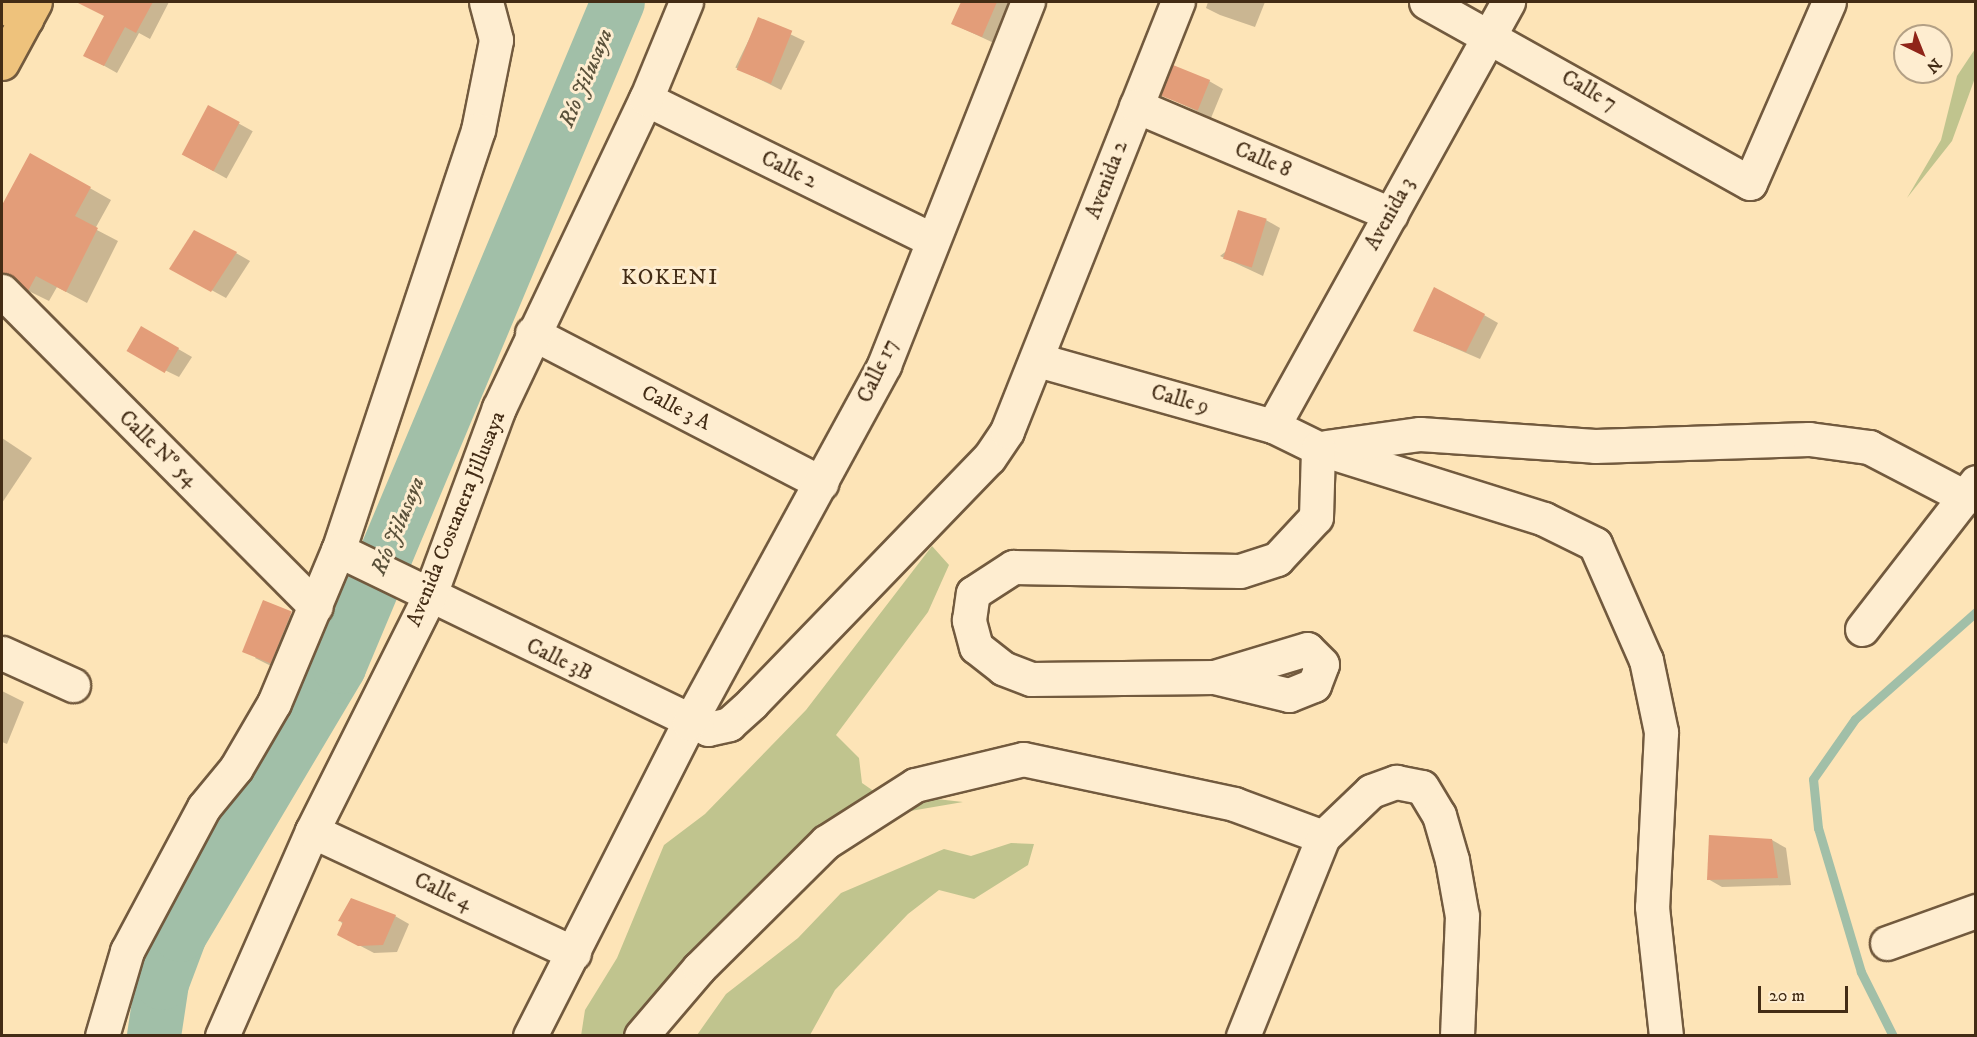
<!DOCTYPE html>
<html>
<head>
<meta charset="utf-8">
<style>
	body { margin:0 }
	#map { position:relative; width:1977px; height:1037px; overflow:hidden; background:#fde4b7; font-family:"IM FELL DW Pica",serif }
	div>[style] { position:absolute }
	.green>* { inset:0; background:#c0c48e }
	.shadow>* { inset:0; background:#0003; transform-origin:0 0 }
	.stream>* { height:9px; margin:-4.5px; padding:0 4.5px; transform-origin:4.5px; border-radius:4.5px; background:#a1bfa8 }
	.river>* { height:54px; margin:-27px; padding:0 27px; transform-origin:27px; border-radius:27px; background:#a1bfa8 }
	.building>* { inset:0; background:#e39d79; transform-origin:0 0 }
	.roads { filter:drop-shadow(2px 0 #725a3e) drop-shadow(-2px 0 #725a3e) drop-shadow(0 2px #725a3e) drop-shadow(0 -2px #725a3e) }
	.minor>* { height:33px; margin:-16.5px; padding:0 16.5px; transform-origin:16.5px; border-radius:16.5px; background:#feedd0 }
	.primary>* { height:33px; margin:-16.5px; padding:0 16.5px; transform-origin:16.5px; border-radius:16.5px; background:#eec27c }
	span { translate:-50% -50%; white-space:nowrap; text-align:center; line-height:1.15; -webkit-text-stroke:6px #feedd0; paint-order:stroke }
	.street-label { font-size:21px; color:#432c15 }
	.water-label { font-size:22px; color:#5a513a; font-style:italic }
	.neighbourhood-label { font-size:22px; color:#432c15; letter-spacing:1.5px }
	.frame { position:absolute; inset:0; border:3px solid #432c15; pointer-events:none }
	.north { position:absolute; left:1893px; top:24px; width:60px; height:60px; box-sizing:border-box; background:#feedd0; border:2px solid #b3a085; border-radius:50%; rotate:137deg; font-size:16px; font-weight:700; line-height:24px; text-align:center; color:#432c15 }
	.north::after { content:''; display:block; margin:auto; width:21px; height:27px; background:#8f2418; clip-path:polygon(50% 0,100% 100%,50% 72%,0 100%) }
	.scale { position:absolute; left:1758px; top:986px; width:90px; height:27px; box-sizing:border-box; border:3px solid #432c15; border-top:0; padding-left:8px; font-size:18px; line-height:21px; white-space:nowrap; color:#432c15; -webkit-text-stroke:4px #feedd0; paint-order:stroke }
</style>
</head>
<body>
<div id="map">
	<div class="green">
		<i style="clip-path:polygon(1975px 49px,1975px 78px,1952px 141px,1907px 198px,1941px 140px,1957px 76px)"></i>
		<i style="clip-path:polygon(932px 546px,949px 565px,928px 612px,836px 735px,859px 758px,862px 783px,875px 792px,963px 802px,881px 816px,858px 842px,751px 921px,631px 1035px,581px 1036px,585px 1010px,617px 958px,664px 845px,705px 814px,806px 710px)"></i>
		<i style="clip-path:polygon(1011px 843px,1034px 844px,1028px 865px,974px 899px,939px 890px,908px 914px,835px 990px,810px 1035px,697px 1035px,726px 994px,798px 938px,841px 893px,944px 849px,971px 856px)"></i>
	</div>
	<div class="shadow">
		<i style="clip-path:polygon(113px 2px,169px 2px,150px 39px,139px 33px,117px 73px,85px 55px)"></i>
		<i style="clip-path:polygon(962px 2px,1005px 2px,1016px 8px,996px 44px,953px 24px)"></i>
		<i style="clip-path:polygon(1208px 2px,1265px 2px,1255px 27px,1220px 15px,1206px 8px)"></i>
		<i style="left:759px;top:19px;width:51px;height:54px;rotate:26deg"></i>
		<i style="clip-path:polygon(1209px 81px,1223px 89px,1211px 118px,1163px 95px)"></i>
		<i style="left:209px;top:107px;width:50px;height:54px;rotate:29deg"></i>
		<i style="clip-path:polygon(31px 155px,111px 200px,95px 229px,118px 241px,87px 303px,57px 287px,49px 301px,2px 278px,2px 211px)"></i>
		<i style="clip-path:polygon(1266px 220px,1280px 228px,1263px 276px,1220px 256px)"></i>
		<i style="clip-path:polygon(236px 253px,250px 261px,226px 298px,171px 268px)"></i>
		<i style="clip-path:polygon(1484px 315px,1498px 323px,1480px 359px,1415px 331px)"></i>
		<i style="clip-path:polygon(142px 328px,192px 357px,179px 377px,142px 359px)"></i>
		<i style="clip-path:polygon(2px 438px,32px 458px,2px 503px)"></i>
		<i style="clip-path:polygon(291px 614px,305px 621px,283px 672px,255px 658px)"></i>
		<i style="clip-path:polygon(2px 691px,24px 702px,7px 744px,2px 742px)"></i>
		<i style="clip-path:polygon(1772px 840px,1786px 848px,1791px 885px,1722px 887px,1708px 879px)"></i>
		<i style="clip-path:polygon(395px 916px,409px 924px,397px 952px,374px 953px,353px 942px,340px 920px)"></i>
	</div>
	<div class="stream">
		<i style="left:1893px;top:1036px;width:72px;rotate:-116.6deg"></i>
		<i style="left:1861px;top:972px;width:150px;rotate:-106.6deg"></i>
		<i style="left:1818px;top:828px;width:49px;rotate:-95.8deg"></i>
		<i style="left:1813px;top:779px;width:73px;rotate:-55deg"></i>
		<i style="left:1855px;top:719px;width:162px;rotate:-41.5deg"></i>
	</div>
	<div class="river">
		<i style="left:154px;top:1036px;width:54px;rotate:-81.4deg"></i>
		<i style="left:162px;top:983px;width:51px;rotate:-69.4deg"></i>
		<i style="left:180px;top:935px;width:312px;rotate:-59.3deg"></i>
		<i style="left:339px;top:667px;width:721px;rotate:-67.24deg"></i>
	</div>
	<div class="building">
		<i style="clip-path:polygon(76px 2px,153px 2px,136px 33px,125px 27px,104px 66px,83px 56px,104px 16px)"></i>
		<i style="clip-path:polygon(961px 2px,997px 2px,982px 37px,951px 24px)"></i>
		<i style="left:758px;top:17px;width:37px;height:57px;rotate:22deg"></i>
		<i style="left:1173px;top:65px;width:40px;height:33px;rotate:22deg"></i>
		<i style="left:208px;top:105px;width:36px;height:56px;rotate:28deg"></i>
		<i style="clip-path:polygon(30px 153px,91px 187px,75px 216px,98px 228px,66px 292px,36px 276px,28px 291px,2px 273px,2px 205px)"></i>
		<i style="left:1238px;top:210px;width:30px;height:51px;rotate:17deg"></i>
		<i style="clip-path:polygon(194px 230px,237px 252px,211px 292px,169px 269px)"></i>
		<i style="clip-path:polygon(1434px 287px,1485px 314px,1466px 352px,1413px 331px)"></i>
		<i style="left:141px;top:326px;width:44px;height:29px;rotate:30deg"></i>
		<i style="left:263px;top:600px;width:31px;height:56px;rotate:22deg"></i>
		<i style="clip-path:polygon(1709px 835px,1772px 839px,1778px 878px,1707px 880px)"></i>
		<i style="clip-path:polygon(351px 898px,396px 915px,383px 945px,358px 946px,337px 935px,343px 922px,338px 921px)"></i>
	</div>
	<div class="roads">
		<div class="minor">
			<i style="left:486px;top:2px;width:39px;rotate:75deg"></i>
			<i style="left:496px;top:40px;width:92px;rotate:101.3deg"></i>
			<i style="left:478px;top:130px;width:443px;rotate:108.4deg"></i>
			<i style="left:338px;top:550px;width:411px;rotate:25.8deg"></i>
			<i style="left:708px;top:729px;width:22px;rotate:-13deg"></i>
			<i style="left:729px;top:724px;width:31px;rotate:-42deg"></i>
			<i style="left:752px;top:703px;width:341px;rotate:-46deg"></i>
			<i style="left:989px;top:458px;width:32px;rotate:-56deg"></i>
			<i style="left:1007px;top:431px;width:462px;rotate:-68.3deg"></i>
			<i style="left:1426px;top:2px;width:371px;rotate:29.2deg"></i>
			<i style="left:1750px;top:183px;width:197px;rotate:-66.4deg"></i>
			<i style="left:646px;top:99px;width:319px;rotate:26.2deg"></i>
			<i style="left:1136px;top:106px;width:277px;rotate:23deg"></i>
			<i style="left:2px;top:291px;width:445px;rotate:45.2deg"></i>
			<i style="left:532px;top:333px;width:326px;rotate:27.4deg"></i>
			<i style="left:1038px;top:360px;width:244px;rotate:15.7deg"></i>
			<i style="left:1273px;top:426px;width:50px;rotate:26.1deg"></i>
			<i style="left:1318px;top:448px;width:237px;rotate:17.4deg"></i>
			<i style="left:1544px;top:519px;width:57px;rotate:26.1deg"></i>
			<i style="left:1595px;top:544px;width:127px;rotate:66.3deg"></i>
			<i style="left:1646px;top:660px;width:74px;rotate:78.2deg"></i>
			<i style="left:1661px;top:732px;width:175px;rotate:92.9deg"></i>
			<i style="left:1652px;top:907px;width:130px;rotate:83.8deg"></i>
			<i style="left:1273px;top:426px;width:485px;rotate:-61deg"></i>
			<i style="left:1326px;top:447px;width:95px;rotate:-7.9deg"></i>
			<i style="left:1420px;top:434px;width:175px;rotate:3.9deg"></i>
			<i style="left:1595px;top:446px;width:214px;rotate:-1.9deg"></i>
			<i style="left:1809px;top:439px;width:61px;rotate:7.6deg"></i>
			<i style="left:1869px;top:447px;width:110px;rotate:27.5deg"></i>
			<i style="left:1862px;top:629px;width:186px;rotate:-52.2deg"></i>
			<i style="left:2px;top:653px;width:78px;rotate:24.3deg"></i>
			<i style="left:1214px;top:677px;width:77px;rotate:13.5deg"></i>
			<i style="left:1289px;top:695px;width:27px;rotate:-22deg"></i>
			<i style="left:1314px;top:685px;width:22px;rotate:-69deg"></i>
			<i style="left:1322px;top:664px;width:21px;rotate:-135deg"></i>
			<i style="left:1307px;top:649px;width:97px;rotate:163.2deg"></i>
			<i style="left:1214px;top:677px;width:183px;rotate:179.4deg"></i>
			<i style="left:1031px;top:679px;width:30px;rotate:-159deg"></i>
			<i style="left:1003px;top:668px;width:34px;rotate:-142deg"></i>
			<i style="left:976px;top:647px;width:28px;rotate:-105deg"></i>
			<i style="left:969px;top:620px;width:27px;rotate:-82deg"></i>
			<i style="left:973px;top:593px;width:48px;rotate:-33deg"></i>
			<i style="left:1013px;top:567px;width:227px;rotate:1deg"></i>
			<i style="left:1240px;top:571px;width:39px;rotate:-18deg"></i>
			<i style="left:1277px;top:559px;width:57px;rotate:-47.1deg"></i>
			<i style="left:1316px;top:517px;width:69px;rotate:-88.3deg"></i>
			<i style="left:312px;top:831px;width:289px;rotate:25deg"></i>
			<i style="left:1887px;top:943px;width:95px;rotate:-19.8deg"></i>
			<i style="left:102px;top:1036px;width:89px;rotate:-73.6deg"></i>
			<i style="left:127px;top:951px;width:163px;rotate:-61.9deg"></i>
			<i style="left:204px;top:807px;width:50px;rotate:-50.6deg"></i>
			<i style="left:236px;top:768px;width:75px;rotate:-59.7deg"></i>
			<i style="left:274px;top:703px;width:166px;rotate:-67.3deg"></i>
			<i style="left:222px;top:1036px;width:224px;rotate:-66.3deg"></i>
			<i style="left:312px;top:831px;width:262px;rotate:-63.4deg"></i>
			<i style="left:429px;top:597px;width:202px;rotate:-69.7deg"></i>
			<i style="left:499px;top:408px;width:342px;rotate:-64.6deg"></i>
			<i style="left:646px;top:99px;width:105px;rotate:-67.6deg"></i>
			<i style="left:530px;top:1036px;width:351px;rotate:-63.1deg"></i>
			<i style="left:689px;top:723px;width:408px;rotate:-61.4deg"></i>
			<i style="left:884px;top:365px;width:391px;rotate:-68.4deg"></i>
			<i style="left:641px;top:1036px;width:89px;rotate:-49.5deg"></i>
			<i style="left:699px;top:968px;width:179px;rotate:-44.8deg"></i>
			<i style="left:826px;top:842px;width:106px;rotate:-32.6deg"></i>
			<i style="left:915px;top:785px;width:111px;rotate:-13.5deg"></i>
			<i style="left:1023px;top:759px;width:216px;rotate:12deg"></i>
			<i style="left:1234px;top:804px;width:95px;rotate:20.3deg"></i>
			<i style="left:1243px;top:1036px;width:214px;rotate:-68.1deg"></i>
			<i style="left:1323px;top:837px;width:66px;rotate:-43.8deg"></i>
			<i style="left:1371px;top:791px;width:27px;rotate:-20deg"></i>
			<i style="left:1396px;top:782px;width:26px;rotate:11deg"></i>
			<i style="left:1422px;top:787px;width:33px;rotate:59deg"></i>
			<i style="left:1439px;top:815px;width:47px;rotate:73.9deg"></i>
			<i style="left:1452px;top:860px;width:57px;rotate:79.9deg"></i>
			<i style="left:1462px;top:916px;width:120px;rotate:92.4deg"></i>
		</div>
		<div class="primary">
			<i style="left:2px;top:5px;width:28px;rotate:30deg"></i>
			<i style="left:2px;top:63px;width:69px;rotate:-61.6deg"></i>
		</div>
	</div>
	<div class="street-label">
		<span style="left:1589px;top:91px;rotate:30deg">Calle 7</span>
		<span style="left:1263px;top:160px;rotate:23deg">Calle 8</span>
		<span style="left:789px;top:170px;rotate:26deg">Calle 2</span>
		<span style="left:1107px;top:180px;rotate:-69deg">Avenida 2</span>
		<span style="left:1390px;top:214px;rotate:-61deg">Avenida 3</span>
		<span style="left:878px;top:371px;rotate:-65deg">Calle 17</span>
		<span style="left:1180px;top:400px;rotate:16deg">Calle 9</span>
		<span style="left:676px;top:408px;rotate:27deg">Calle 3 A</span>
		<span style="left:158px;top:449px;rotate:44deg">Calle Nº 54</span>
		<span style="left:456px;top:519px;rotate:-68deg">Avenida Costanera Jillusaya</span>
		<span style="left:559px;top:660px;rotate:26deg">Calle 3B</span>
		<span style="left:443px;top:892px;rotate:25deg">Calle 4</span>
	</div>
	<div class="water-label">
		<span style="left:586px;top:78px;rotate:-67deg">Río Jilusaya</span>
		<span style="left:398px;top:526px;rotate:-67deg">Río Jilusaya</span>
	</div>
	<div class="neighbourhood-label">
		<span style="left:670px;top:278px">KOKENI</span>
	</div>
	<div class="frame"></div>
	<div class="north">N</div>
	<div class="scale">20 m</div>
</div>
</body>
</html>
